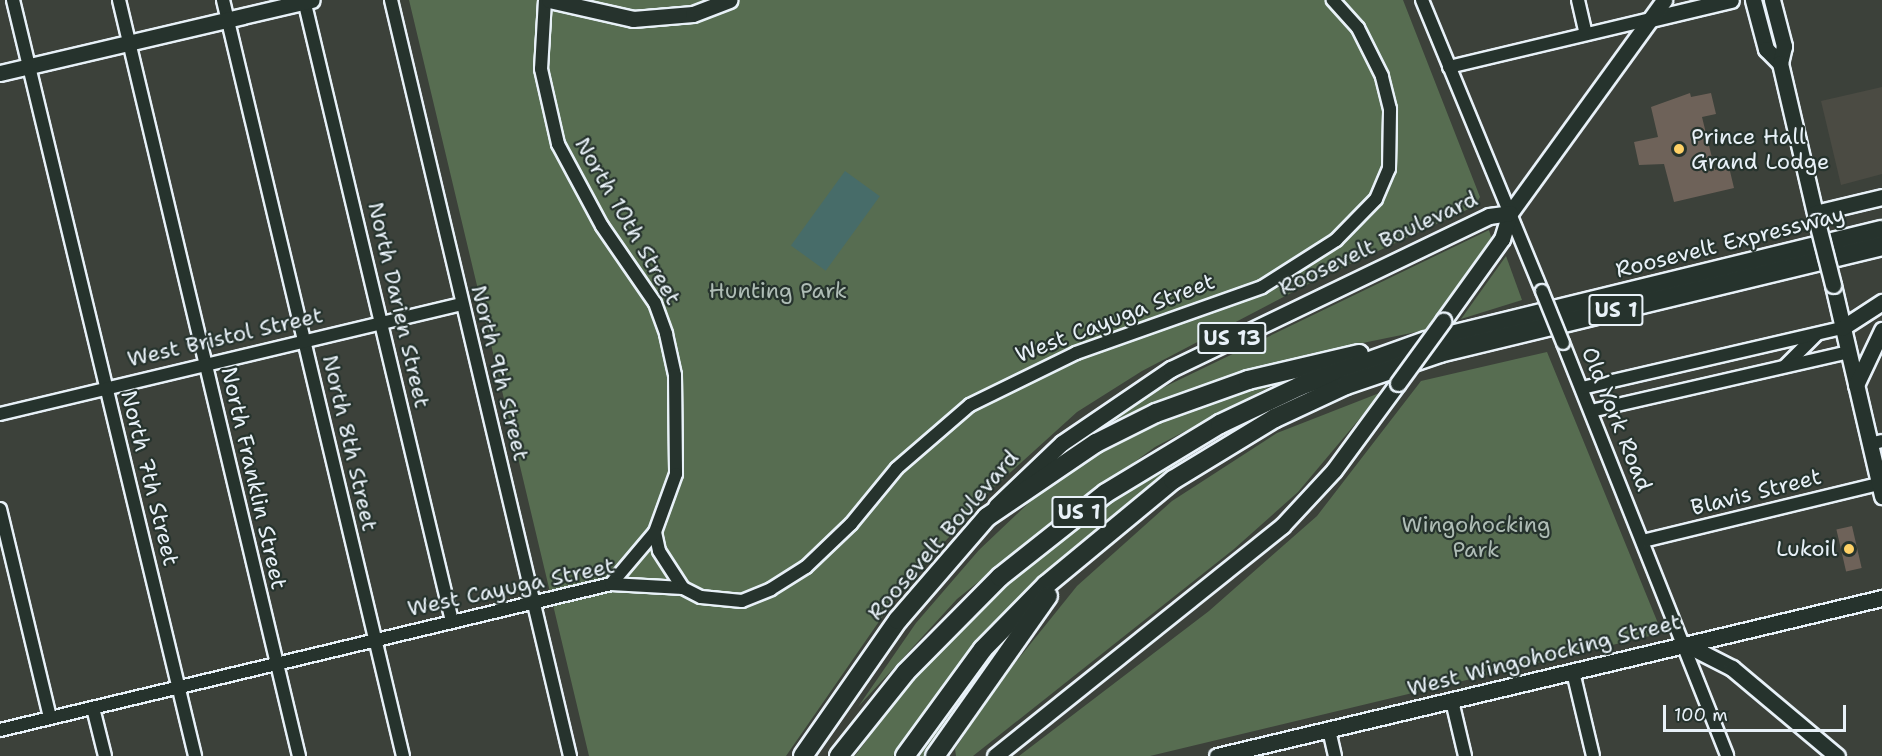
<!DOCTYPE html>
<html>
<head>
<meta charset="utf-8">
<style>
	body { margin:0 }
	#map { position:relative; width:1882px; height:756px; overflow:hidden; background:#3c413a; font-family:"Shantell Sans",sans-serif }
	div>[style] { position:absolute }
	.built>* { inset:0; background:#4b4b43 }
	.green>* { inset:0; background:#576d51 }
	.water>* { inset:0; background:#476c69; transform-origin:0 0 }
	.building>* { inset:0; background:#6e6259; transform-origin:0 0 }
	.roads { filter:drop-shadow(2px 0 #e8f1f8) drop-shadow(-2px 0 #e8f1f8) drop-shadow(0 2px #e8f1f8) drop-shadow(0 -2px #e8f1f8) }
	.minor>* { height:12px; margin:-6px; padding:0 6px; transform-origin:6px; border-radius:6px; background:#26332d }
	.major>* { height:15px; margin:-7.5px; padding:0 7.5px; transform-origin:7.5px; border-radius:7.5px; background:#26332d }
	.highway>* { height:18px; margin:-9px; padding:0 9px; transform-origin:9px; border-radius:9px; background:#26332d }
	.bridges { filter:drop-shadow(2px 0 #e8f1f8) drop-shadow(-2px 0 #e8f1f8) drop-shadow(0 2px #e8f1f8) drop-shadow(0 -2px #e8f1f8) }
	.minor-bridge>* { height:12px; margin:-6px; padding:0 6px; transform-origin:6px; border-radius:6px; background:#26332d }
	.major-bridge>* { height:15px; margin:-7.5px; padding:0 7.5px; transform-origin:7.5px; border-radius:7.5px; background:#26332d }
	.dots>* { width:16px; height:16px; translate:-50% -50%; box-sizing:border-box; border:3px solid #26332d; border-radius:50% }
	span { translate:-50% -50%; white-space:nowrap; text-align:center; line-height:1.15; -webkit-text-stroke:4.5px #26332d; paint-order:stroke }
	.shield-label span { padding:2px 4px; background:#26332d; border:2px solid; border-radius:4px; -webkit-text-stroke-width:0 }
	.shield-label { font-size:21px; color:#e8f1f8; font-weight:700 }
	.poi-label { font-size:22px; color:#e8f1f8 }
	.left { translate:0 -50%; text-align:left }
	.right { translate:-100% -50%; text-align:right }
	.street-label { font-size:22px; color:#e8f1f8 }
	.park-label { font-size:22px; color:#aebcb5 }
	.scale { position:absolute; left:1663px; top:705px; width:183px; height:27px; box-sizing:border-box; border:3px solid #e8f1f8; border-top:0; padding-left:8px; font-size:18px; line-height:21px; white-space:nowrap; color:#e8f1f8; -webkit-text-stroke:4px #26332d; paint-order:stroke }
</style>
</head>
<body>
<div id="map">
	<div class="built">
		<i style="clip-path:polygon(1882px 87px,1882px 174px,1841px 185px,1821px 101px)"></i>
	</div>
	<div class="green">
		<i style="clip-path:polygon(409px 0,1403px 0,1480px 197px,1475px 206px,1320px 278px,1142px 371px,1077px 412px,991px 490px,898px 594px,786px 756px,589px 756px)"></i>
		<i style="clip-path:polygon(1489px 230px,1492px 240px,1426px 330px,1309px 354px,1160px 400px,1087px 438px,1158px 390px)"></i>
		<i style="clip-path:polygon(1506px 256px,1522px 300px,1461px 319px)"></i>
		<i style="clip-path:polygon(1547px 352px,1662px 633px,1150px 756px,1019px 756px,1209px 611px,1317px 516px,1421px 381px)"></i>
		<i style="clip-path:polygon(1277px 383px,1155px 447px,1058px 518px,957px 599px,858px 707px,916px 623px,979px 550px,1037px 495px,1096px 455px,1148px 429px,1218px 398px)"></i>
		<i style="clip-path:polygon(1382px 392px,1298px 492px,1234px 549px,973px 756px,956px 756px,955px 749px,998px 684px,1077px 586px,1172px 501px,1277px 433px)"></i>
		<i style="clip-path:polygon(1209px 440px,1037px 580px,977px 641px,893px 756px,855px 756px,923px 665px,1018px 575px,1114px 497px)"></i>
		<i style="clip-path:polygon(1036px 605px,932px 756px,918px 756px,966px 683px)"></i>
	</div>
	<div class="water">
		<i style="left:845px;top:171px;width:43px;height:92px;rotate:36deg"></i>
	</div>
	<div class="building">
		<i style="clip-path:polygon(1690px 93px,1691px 97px,1711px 93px,1716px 114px,1702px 117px,1715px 170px,1729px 167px,1734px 188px,1674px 202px,1664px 164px,1639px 165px,1634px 142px,1658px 137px,1651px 107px)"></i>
		<i style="left:1852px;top:526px;width:43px;height:16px;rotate:77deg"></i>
	</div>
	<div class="roads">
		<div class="minor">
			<i style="left:13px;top:0;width:778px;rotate:76.46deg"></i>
			<i style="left:119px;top:0;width:777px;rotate:76.61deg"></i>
			<i style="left:223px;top:0;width:777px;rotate:76.61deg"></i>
			<i style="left:304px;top:0;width:638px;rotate:76.6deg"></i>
			<i style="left:391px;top:0;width:777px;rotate:76.68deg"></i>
			<i style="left:545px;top:0;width:69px;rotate:93.3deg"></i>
			<i style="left:541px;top:69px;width:77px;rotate:77.2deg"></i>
			<i style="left:558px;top:144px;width:93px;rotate:61.8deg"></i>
			<i style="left:602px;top:226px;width:93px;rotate:55.5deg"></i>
			<i style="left:655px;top:303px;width:33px;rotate:70deg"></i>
			<i style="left:666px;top:334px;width:42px;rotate:77.6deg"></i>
			<i style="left:675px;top:375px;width:99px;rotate:89.4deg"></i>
			<i style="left:676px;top:474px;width:62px;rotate:109.9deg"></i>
			<i style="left:655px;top:532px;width:19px;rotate:78deg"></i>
			<i style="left:659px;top:551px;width:44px;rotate:57deg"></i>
			<i style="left:1422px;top:0;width:315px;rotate:67.6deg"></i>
			<i style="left:1578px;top:0;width:35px;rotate:77deg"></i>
			<i style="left:1449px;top:67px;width:208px;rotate:-13.4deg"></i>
			<i style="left:1563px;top:343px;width:444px;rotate:68.3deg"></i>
			<i style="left:1785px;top:366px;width:45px;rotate:-45deg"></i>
			<i style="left:1582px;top:388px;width:267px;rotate:-13deg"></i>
			<i style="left:1591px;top:411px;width:264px;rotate:-12.9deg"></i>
			<i style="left:0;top:414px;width:474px;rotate:-13.4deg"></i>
			<i style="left:1870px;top:444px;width:12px;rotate:-14deg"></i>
			<i style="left:0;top:509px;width:214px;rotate:76.5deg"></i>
			<i style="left:1643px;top:541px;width:243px;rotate:-13.6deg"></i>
			<i style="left:611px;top:584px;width:68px;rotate:-49.8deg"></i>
			<i style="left:1573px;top:672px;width:86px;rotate:76.6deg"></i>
			<i style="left:1452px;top:701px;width:57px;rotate:76.7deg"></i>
			<i style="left:93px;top:708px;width:49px;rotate:76deg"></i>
			<i style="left:0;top:730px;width:628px;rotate:-13.44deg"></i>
			<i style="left:611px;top:584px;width:72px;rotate:3.2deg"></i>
			<i style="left:683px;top:588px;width:20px;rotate:27deg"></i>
			<i style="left:701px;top:597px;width:41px;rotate:5.6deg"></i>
			<i style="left:742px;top:601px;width:31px;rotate:-22deg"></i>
			<i style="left:771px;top:589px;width:41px;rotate:-32.2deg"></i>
			<i style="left:806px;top:567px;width:62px;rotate:-43.7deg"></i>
			<i style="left:851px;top:524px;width:72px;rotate:-50.6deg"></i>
			<i style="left:897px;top:468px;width:96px;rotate:-40.8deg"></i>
			<i style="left:970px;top:405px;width:118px;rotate:-26.1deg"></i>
			<i style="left:1076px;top:353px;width:197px;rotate:-19.5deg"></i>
			<i style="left:1262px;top:287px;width:88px;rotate:-32.4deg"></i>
			<i style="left:1336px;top:240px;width:57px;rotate:-45.7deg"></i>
			<i style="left:1376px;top:199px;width:33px;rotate:-67deg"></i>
			<i style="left:1389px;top:169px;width:60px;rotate:-89deg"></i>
			<i style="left:1390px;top:109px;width:34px;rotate:-104deg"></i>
			<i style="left:1382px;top:76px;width:54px;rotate:-116.6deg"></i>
			<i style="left:1358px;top:28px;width:38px;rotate:-132deg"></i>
			<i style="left:1329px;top:730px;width:27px;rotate:77deg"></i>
		</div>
		<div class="major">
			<i style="left:549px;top:0;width:86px;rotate:12.7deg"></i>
			<i style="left:633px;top:19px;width:60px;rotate:-4.8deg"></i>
			<i style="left:693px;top:14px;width:39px;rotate:-21deg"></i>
			<i style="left:1753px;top:0;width:51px;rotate:75.1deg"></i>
			<i style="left:1766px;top:49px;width:20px;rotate:45deg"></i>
			<i style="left:1772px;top:0;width:48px;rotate:75.4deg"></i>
			<i style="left:1784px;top:46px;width:17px;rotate:103deg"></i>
			<i style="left:1780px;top:63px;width:163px;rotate:76.9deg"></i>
			<i style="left:1651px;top:19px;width:82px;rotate:-13.4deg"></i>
			<i style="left:0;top:73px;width:320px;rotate:-13.2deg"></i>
			<i style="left:1815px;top:213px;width:69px;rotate:-13.4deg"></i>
			<i style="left:1833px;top:285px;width:217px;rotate:76.9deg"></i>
			<i style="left:1443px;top:321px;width:101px;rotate:-54.3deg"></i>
			<i style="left:1502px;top:239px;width:27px;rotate:-73deg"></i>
			<i style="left:1510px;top:213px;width:263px;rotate:-54.1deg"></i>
			<i style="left:1842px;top:328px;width:48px;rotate:-33deg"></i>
			<i style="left:1856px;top:385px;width:61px;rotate:-64.7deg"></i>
			<i style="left:996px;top:506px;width:91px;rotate:-43.7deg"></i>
			<i style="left:1062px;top:443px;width:132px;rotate:-34.2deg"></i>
			<i style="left:1171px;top:369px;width:353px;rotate:-25.7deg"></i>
			<i style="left:1489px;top:216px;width:21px;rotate:-8deg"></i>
			<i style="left:1685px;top:644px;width:53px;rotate:27.1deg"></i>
			<i style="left:1732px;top:668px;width:137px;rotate:40deg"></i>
			<i style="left:995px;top:756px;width:368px;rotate:-38.7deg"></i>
			<i style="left:1282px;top:526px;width:76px;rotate:-47.1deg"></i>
			<i style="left:1334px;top:470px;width:108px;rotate:-53.7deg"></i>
			<i style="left:1217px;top:756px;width:684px;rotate:-13.37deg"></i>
		</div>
		<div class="highway">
			<i style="left:803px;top:756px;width:166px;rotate:-55.1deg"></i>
			<i style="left:898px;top:620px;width:136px;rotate:-49.2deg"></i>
			<i style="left:987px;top:517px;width:132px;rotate:-34.2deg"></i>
			<i style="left:1096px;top:443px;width:67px;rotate:-26.6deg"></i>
			<i style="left:1156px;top:413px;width:98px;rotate:-19.7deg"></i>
			<i style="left:1248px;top:380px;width:114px;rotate:-13.2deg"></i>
			<i style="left:839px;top:756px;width:107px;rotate:-51.4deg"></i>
			<i style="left:906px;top:672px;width:134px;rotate:-45.3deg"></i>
			<i style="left:1000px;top:577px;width:135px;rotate:-38.4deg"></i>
			<i style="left:1106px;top:493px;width:133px;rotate:-31.2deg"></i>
			<i style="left:1220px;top:424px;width:89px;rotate:-25.4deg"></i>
			<i style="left:1300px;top:386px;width:134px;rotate:-19.7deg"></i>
			<i style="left:1426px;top:341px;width:469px;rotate:-13.7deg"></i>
			<i style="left:905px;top:756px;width:132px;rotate:-53.9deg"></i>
			<i style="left:983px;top:649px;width:90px;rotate:-45.5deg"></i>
			<i style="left:1046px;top:585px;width:165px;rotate:-39.6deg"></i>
			<i style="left:1173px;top:480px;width:119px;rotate:-31.3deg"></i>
			<i style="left:1275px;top:418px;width:78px;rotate:-24.9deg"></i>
			<i style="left:1346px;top:385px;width:99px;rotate:-18.8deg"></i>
			<i style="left:1440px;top:353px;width:455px;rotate:-13.6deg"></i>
			<i style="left:935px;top:756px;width:196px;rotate:-54.8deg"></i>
		</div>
	</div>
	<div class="bridges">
		<div class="minor-bridge">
			<i style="left:1542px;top:291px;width:56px;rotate:68deg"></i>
		</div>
		<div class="major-bridge">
			<i style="left:1817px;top:222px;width:65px;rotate:75.7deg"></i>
			<i style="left:1398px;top:383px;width:77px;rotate:-54deg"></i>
		</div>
	</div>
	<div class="dots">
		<i style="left:1679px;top:149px;background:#ffd166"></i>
		<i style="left:1849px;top:549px;background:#ffd166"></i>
	</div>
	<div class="shield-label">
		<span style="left:1616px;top:310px">US 1</span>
		<span style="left:1232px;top:338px">US 13</span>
		<span style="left:1079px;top:512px">US 1</span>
	</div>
	<div class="poi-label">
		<span class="left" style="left:1691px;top:149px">Prince Hall<br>Grand Lodge</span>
		<span class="right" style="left:1837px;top:549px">Lukoil</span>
	</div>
	<div class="street-label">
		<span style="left:628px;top:221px;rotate:60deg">North 10th Street</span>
		<span style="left:1730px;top:242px;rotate:-14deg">Roosevelt Expressway</span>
		<span style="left:1378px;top:243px;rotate:-25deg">Roosevelt Boulevard</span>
		<span style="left:399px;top:305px;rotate:77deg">North Darien Street</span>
		<span style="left:1115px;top:318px;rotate:-21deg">West Cayuga Street</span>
		<span style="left:225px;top:337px;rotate:-13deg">West Bristol Street</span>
		<span style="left:500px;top:373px;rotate:76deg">North 9th Street</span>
		<span style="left:1617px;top:419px;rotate:68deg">Old York Road</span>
		<span style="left:350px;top:443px;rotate:77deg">North 8th Street</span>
		<span style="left:150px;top:478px;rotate:76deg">North 7th Street</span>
		<span style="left:254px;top:478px;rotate:77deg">North Franklin Street</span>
		<span style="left:1756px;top:492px;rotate:-14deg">Blavis Street</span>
		<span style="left:943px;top:535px;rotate:-49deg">Roosevelt Boulevard</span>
		<span style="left:511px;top:587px;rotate:-12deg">West Cayuga Street</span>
		<span style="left:1544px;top:655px;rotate:-14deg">West Wingohocking Street</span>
	</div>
	<div class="park-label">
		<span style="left:778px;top:291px">Hunting Park</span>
		<span style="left:1476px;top:537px">Wingohocking<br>Park</span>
	</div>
	<div class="scale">100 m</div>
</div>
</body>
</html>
